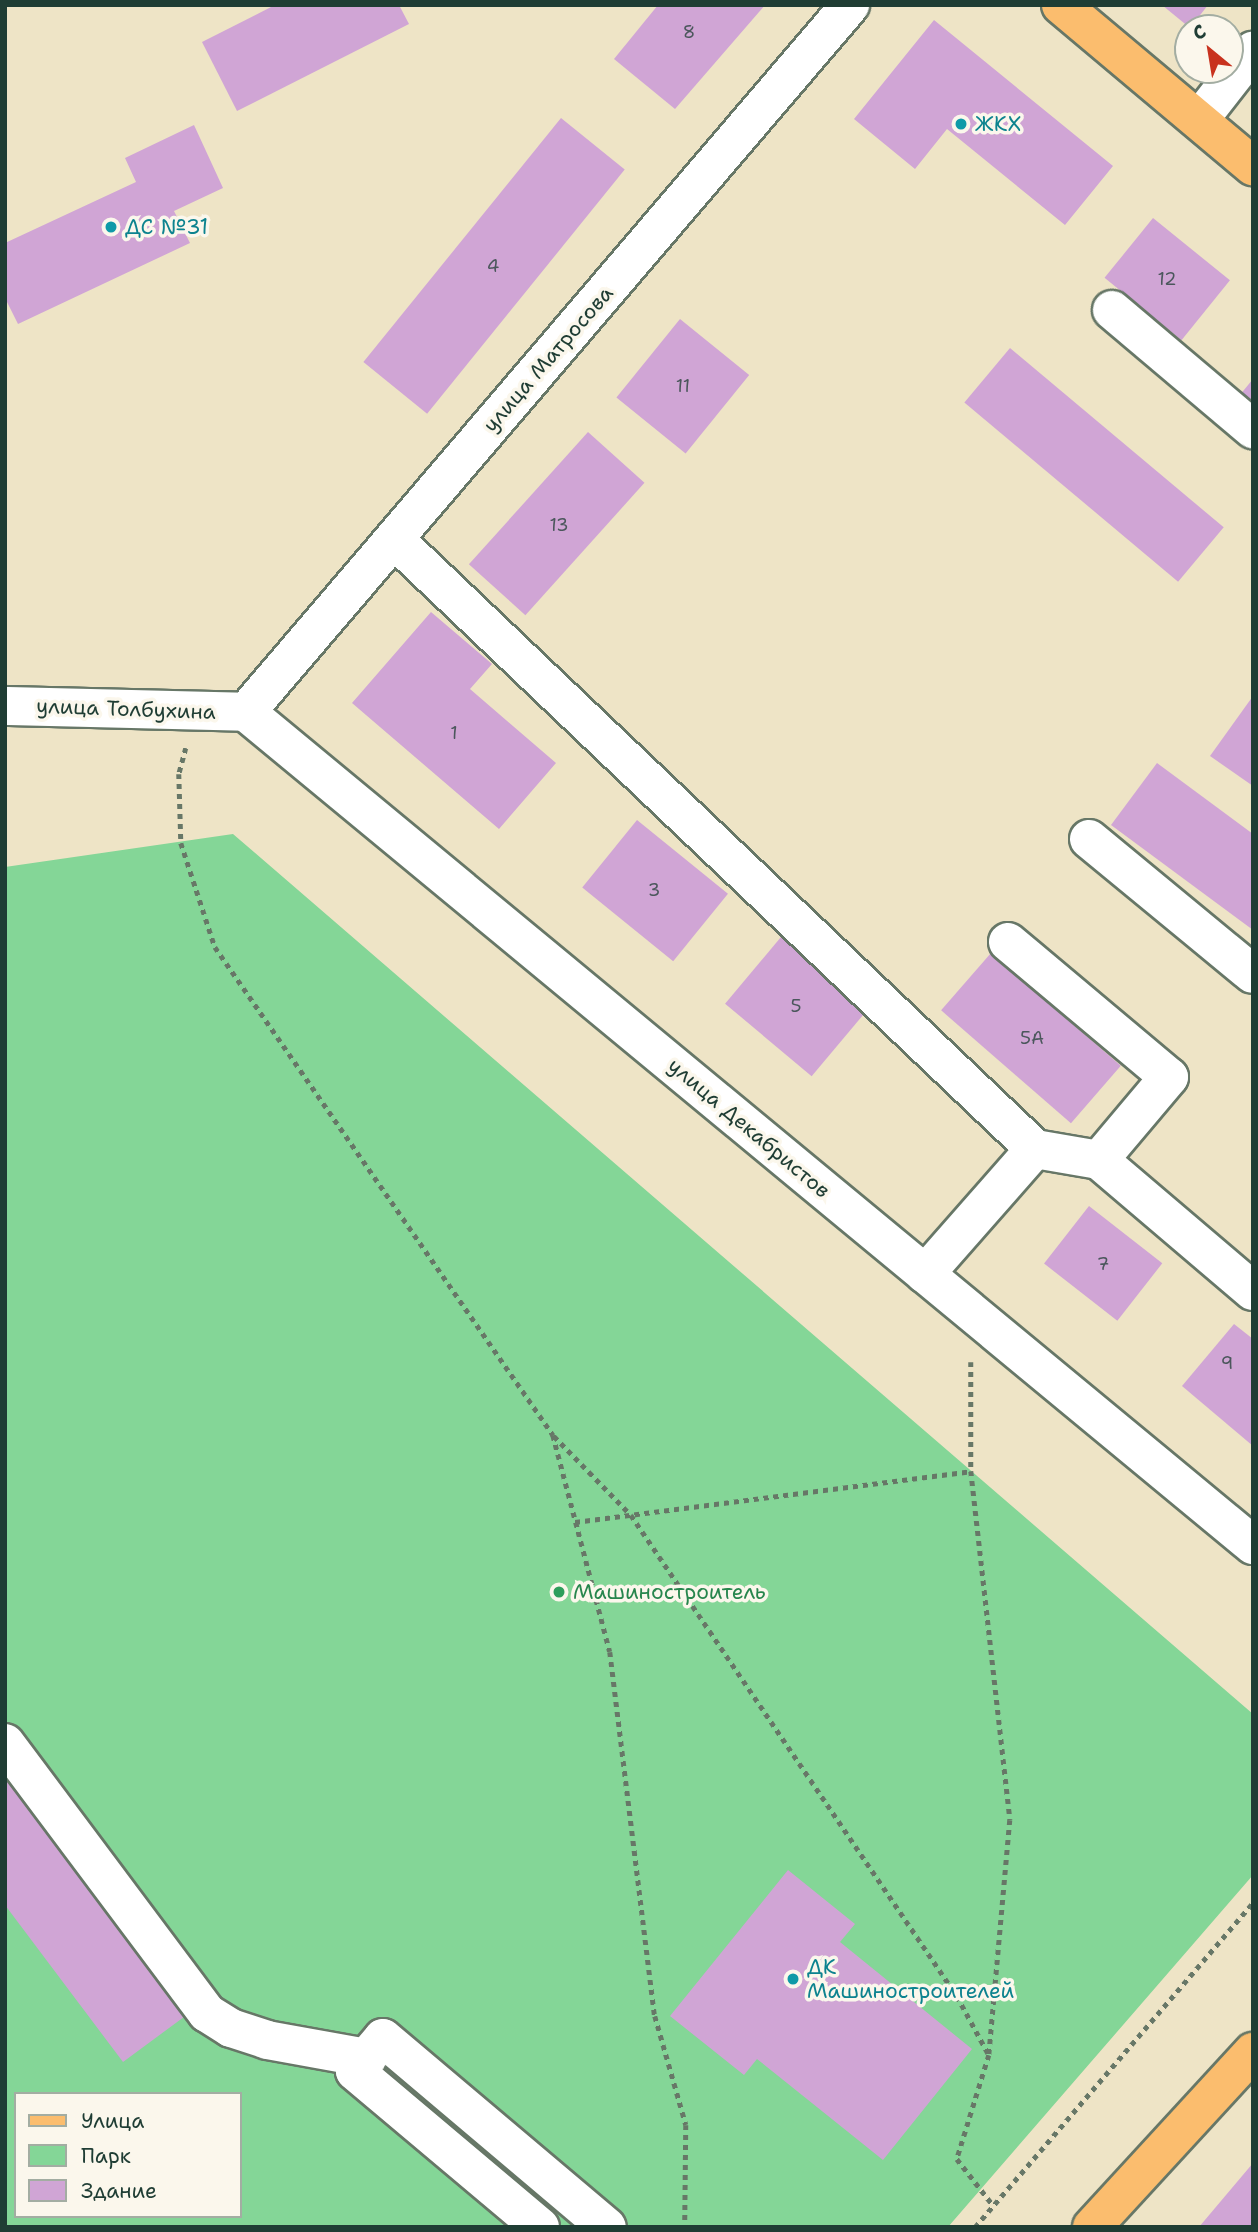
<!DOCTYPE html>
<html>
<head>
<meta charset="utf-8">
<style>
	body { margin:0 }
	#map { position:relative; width:1258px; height:2232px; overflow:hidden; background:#eee4c6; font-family:"Shantell Sans",sans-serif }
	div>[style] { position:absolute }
	.green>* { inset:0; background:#84d697 }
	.building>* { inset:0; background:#d0a5d5; transform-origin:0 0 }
	.path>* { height:4.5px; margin-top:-2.25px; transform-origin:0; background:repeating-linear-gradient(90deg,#677767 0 5px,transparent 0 10px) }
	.roads { filter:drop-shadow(2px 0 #677767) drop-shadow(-2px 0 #677767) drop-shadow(0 2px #677767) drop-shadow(0 -2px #677767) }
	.minor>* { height:38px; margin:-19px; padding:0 19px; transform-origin:19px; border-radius:19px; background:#fff }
	.major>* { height:38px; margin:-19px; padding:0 19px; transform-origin:19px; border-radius:19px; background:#fbbd6e }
	.dots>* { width:19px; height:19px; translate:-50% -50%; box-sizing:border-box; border:4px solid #fbf7ec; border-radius:50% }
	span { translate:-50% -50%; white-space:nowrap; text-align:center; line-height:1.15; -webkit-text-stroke:7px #fbf7ec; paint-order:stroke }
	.number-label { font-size:18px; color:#4b575c }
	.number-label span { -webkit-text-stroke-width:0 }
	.culture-label { font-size:21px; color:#0d838f }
	.left { translate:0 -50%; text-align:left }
	.street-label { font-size:21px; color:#1f3d34 }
	.leisure-label { font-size:21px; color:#27864d }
	.frame { position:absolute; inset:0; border:7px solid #1f3d34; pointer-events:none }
	.legend { position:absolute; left:14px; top:2092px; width:228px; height:126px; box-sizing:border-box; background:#fbf7ec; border:2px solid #a3ada2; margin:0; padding:9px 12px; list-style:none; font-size:21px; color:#1f3d34 }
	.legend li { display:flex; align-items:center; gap:14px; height:35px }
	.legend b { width:35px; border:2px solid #a3ada2 }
	.north { position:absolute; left:1174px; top:14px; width:70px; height:70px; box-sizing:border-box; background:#fbf7ec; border:2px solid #a3ada2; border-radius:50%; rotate:330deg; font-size:19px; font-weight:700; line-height:28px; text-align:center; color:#1f3d34 }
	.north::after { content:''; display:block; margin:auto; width:24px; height:32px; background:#c8321e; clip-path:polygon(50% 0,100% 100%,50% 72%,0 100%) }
</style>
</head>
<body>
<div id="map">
	<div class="green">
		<i style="clip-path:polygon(evenodd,233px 834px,1253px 1714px,1253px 1875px,948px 2227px,5px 2227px,5px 867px,233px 834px,16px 2094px,240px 2094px,240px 2216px,16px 2216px,16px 2094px)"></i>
	</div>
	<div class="building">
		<i style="clip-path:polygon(275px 5px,399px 5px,409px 24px,237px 111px,202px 42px)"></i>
		<i style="clip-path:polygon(658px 5px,765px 5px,675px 109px,614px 59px)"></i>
		<i style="clip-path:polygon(1162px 5px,1208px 5px,1190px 28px)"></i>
		<i style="clip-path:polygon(934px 20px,1113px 166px,1065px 225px,947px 129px,915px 169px,854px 119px)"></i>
		<i style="left:561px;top:118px;width:82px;height:314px;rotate:39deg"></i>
		<i style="clip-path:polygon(194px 125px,223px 188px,174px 211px,190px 243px,18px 324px,5px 298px,5px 243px,136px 182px,125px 158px)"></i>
		<i style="left:1153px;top:218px;width:99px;height:77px;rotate:39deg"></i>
		<i style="left:680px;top:319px;width:89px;height:101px;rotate:39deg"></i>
		<i style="left:1010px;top:348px;width:279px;height:71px;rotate:40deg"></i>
		<i style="clip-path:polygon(1253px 379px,1253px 408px,1239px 396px)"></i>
		<i style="left:588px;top:432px;width:76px;height:178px;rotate:42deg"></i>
		<i style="clip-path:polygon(431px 612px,492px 664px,470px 689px,556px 763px,499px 829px,352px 703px)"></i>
		<i style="clip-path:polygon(1253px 696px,1253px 786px,1210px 756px)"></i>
		<i style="clip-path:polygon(1157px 763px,1253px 834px,1253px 930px,1111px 825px)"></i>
		<i style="left:637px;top:820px;width:117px;height:87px;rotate:39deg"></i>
		<i style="left:781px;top:937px;width:113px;height:87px;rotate:40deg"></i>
		<i style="left:991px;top:953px;width:172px;height:76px;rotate:41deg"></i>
		<i style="left:1089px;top:1206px;width:93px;height:73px;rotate:38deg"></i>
		<i style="clip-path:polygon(1234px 1324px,1253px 1339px,1253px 1446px,1182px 1386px)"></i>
		<i style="clip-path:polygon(5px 1771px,188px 2014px,123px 2062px,5px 1905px)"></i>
		<i style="clip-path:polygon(788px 1870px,855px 1924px,840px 1942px,972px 2049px,883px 2160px,757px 2059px,744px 2075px,670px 2016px)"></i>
		<i style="clip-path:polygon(1253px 2163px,1253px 2227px,1199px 2227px)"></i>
	</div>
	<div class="path">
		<i style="left:186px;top:748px;width:27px;rotate:105deg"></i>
		<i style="left:179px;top:774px;width:69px;rotate:88.3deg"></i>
		<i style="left:181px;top:843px;width:109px;rotate:71.9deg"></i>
		<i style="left:215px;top:947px;width:594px;rotate:55.29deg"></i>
		<i style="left:553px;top:1435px;width:224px;rotate:75.3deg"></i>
		<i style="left:610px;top:1652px;width:367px;rotate:83deg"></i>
		<i style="left:655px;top:2016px;width:113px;rotate:74.1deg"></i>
		<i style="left:686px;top:2125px;width:102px;rotate:90.6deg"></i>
		<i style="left:971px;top:1362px;width:109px;rotate:90deg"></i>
		<i style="left:971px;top:1471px;width:351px;rotate:83.6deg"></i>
		<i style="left:1010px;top:1820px;width:236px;rotate:95.1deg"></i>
		<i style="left:989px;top:2055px;width:109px;rotate:107.1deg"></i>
		<i style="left:957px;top:2159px;width:58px;rotate:52deg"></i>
		<i style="left:554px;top:1436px;width:110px;rotate:45.7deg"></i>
		<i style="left:631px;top:1515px;width:581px;rotate:55.87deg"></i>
		<i style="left:957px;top:1996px;width:67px;rotate:61.5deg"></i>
		<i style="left:575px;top:1522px;width:399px;rotate:-7.3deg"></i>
		<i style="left:975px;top:2227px;width:427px;rotate:-49.4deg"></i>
	</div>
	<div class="roads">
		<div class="minor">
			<i style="left:1199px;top:120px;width:88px;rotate:-52deg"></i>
			<i style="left:1112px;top:310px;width:185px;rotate:40.2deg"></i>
			<i style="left:394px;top:539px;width:885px;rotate:43.58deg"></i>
			<i style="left:1035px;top:1149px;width:65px;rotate:9.8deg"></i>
			<i style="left:1099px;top:1160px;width:202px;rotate:40.4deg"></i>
			<i style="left:5px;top:706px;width:241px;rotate:1.4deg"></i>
			<i style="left:246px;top:712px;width:1307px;rotate:39.6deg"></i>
			<i style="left:246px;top:712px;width:930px;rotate:-49.49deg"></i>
			<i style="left:1089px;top:839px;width:212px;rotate:39.5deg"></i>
			<i style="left:1008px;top:942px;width:210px;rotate:40deg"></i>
			<i style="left:1169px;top:1077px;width:109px;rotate:130.1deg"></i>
			<i style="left:925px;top:1274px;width:167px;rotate:-48.7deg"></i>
			<i style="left:5px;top:1743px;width:337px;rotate:53.2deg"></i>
			<i style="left:207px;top:2013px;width:28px;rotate:32deg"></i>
			<i style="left:231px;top:2028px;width:38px;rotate:18deg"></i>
			<i style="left:267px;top:2040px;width:102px;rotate:10.2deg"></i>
			<i style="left:540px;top:2227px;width:242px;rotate:-139.9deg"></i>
			<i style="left:355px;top:2071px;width:43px;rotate:-49.7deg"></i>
			<i style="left:383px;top:2038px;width:293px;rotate:40.2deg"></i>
		</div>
		<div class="major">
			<i style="left:1061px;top:5px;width:251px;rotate:40deg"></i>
			<i style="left:1092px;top:2227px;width:238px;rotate:-47.4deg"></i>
		</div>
	</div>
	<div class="dots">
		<i style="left:961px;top:124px;background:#0f9aa8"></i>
		<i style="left:111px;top:227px;background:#0f9aa8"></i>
		<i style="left:559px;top:1592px;background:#2e9e5b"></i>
		<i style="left:793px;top:1979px;background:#0f9aa8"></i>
	</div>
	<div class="number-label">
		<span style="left:689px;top:32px">8</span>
		<span style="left:493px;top:266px">4</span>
		<span style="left:1167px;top:279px">12</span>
		<span style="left:683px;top:386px">11</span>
		<span style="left:559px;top:525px">13</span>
		<span style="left:454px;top:733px">1</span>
		<span style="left:654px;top:890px">3</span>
		<span style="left:796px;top:1006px">5</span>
		<span style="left:1032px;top:1038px">5А</span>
		<span style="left:1103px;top:1264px">7</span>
		<span style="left:1227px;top:1363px">9</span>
	</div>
	<div class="culture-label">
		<span class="left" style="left:975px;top:124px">ЖКХ</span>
		<span class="left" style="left:125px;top:227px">ДС №31</span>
		<span class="left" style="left:807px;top:1979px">ДК<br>Машиностроителей</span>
	</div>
	<div class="street-label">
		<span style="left:548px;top:359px;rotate:-49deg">улица Матросова</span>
		<span style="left:126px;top:709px;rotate:2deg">улица Толбухина</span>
		<span style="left:749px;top:1128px;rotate:40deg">улица Декабристов</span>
	</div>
	<div class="leisure-label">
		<span class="left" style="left:573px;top:1592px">Машиностроитель</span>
	</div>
	<div class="frame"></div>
	<ul class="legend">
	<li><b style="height:9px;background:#fbbd6e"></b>Улица</li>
	<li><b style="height:19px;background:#84d697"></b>Парк</li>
	<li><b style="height:19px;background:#d0a5d5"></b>Здание</li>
	</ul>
	<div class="north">С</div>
</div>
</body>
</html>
